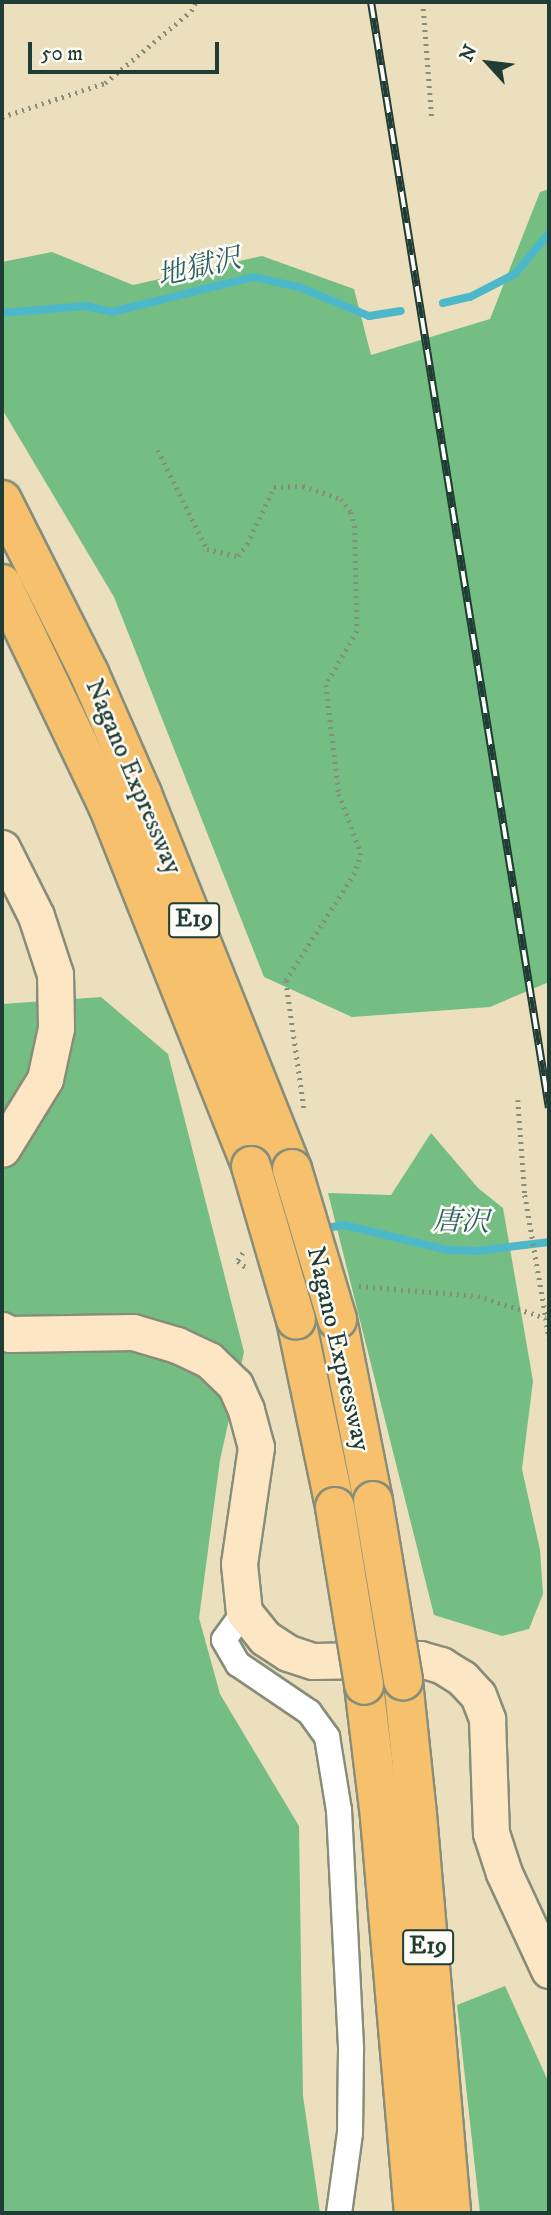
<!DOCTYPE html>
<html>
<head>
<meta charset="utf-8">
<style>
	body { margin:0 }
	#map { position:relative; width:551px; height:2215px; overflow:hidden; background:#ecdfbe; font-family:"IM FELL DW Pica","Noto Serif JP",serif }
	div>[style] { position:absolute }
	.forest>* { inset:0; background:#74be84 }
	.stream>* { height:8px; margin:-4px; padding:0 4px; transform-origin:4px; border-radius:4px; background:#4eb8cb }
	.path>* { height:4.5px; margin-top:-2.25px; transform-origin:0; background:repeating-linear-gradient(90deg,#868e79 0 2px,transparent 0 7px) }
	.roads { filter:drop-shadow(2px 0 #868e79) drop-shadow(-2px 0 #868e79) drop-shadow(0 2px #868e79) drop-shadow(0 -2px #868e79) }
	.street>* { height:24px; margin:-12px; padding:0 12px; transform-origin:12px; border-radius:12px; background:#fff }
	.secondary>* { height:35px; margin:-17.5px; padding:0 17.5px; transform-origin:17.5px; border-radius:17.5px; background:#fce6c4 }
	.highway>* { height:38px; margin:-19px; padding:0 19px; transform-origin:19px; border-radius:19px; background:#f7c06c }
	.rail>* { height:8px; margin-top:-4px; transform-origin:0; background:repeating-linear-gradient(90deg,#fdfcf7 0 16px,#1f3d34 0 32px); box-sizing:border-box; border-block:2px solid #1f3d34 }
	.bridges { filter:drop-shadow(2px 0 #868e79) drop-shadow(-2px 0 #868e79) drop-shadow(0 2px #868e79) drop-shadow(0 -2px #868e79) }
	.highway-bridge>* { height:38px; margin:-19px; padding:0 19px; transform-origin:19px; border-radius:19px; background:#f7c06c }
	span { translate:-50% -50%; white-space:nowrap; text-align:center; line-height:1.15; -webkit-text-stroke:5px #fdfcf7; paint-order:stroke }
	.shield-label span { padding:2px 5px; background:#fdfcf7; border:2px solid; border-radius:5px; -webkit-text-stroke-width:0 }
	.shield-label { font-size:24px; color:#1f3d34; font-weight:700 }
	.street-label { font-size:26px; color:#1f3d34 }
	.water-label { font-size:28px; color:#2d6261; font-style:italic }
	.frame { position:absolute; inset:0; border:4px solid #1f3d34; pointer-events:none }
	.north { position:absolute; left:453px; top:28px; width:70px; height:70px; -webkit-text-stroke:5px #fdfcf7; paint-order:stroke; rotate:297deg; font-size:19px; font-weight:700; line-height:28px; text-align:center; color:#1f3d34 }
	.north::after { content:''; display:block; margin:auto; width:24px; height:32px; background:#1f3d34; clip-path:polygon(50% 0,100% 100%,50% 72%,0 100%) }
	.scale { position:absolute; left:28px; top:42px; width:191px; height:32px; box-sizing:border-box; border:4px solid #1f3d34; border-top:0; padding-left:9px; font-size:21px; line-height:24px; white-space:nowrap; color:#1f3d34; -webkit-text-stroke:5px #fdfcf7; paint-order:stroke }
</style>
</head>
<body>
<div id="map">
	<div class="forest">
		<i style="clip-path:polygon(549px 189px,549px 982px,490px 1007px,352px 1017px,264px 977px,114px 597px,2px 409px,2px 262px,52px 252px,133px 285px,262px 256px,354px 289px,371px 355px,490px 319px,540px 192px)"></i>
		<i style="clip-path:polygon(101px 997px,168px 1054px,244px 1352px,220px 1460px,199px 1618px,220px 1694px,299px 1826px,303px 2096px,320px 2213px,2px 2213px,2px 1004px)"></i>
		<i style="clip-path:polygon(431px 1133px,478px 1188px,503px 1208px,533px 1381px,522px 1469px,540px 1550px,543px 1594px,529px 1629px,502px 1636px,434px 1615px,328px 1193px,391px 1195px)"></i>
		<i style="clip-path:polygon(505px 1986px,549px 2083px,549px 2213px,480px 2213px,457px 2005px)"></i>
	</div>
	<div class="stream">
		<i style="left:443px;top:303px;width:28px;rotate:-13deg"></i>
		<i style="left:470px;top:297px;width:51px;rotate:-27.1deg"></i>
		<i style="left:515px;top:274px;width:53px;rotate:-50.3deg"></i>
		<i style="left:2px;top:313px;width:84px;rotate:-4.8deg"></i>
		<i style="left:86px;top:306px;width:27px;rotate:13deg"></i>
		<i style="left:112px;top:312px;width:145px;rotate:-13.9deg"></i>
		<i style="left:253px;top:277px;width:47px;rotate:12.3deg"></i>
		<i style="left:299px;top:287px;width:76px;rotate:22.5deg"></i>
		<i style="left:369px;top:316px;width:32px;rotate:-9deg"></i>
		<i style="left:332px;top:1227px;width:12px;rotate:-9deg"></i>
		<i style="left:344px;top:1225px;width:106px;rotate:13.6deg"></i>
		<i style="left:447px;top:1250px;width:29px;rotate:2deg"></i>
		<i style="left:476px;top:1251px;width:74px;rotate:-7deg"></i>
	</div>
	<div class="path">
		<i style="left:423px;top:2px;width:117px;rotate:85.6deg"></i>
		<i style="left:2px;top:117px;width:108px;rotate:-18.3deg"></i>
		<i style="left:105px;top:83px;width:112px;rotate:-39.9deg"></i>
		<i style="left:191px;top:11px;width:10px;rotate:-61deg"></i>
		<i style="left:158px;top:450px;width:110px;rotate:63.7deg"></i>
		<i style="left:207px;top:549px;width:32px;rotate:13deg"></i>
		<i style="left:238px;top:556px;width:15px;rotate:-53deg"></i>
		<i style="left:247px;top:544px;width:63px;rotate:-64.7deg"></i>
		<i style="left:274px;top:487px;width:29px;rotate:-2deg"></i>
		<i style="left:303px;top:486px;width:40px;rotate:18.9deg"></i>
		<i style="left:341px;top:499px;width:16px;rotate:52deg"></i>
		<i style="left:351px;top:512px;width:15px;rotate:74deg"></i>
		<i style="left:355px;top:526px;width:105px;rotate:88.9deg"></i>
		<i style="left:357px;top:631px;width:62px;rotate:119.9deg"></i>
		<i style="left:326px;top:685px;width:110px;rotate:83.2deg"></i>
		<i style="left:339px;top:794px;width:63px;rotate:69.6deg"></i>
		<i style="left:361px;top:853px;width:21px;rotate:107deg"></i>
		<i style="left:355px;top:873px;width:128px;rotate:122.6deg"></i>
		<i style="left:286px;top:981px;width:128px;rotate:81.9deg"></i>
		<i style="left:518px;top:1100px;width:95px;rotate:85.8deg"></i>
		<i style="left:525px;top:1195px;width:125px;rotate:80.3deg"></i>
		<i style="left:243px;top:1253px;width:9px;rotate:122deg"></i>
		<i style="left:238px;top:1261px;width:13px;rotate:39deg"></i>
		<i style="left:359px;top:1286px;width:119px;rotate:4.8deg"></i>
		<i style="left:478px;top:1296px;width:71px;rotate:17.9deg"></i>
		<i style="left:546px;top:1318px;width:21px;rotate:82deg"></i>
	</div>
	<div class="roads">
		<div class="street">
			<i style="left:244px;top:1612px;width:34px;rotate:126deg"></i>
			<i style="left:224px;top:1640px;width:28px;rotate:60deg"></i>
			<i style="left:238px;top:1664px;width:86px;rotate:34.1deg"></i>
			<i style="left:309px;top:1712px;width:31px;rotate:54deg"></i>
			<i style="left:327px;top:1737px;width:74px;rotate:80.7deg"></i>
			<i style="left:339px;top:1810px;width:240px;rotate:87.1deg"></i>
			<i style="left:351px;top:2050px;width:83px;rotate:90.7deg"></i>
			<i style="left:350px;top:2133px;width:81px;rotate:97.8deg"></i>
		</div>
		<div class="secondary">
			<i style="left:2px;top:848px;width:76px;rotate:63.4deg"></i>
			<i style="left:36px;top:916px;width:61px;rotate:71.9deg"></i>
			<i style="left:55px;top:974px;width:54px;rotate:88.9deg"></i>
			<i style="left:56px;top:1028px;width:52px;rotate:102.2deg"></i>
			<i style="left:45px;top:1079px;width:82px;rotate:121.6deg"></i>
			<i style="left:2px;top:1330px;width:9px;rotate:27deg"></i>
			<i style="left:10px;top:1334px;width:123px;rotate:-0.9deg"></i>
			<i style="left:133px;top:1332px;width:46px;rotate:16.5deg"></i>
			<i style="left:177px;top:1345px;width:35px;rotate:25deg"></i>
			<i style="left:209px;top:1360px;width:36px;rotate:44deg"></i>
			<i style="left:235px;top:1385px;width:27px;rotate:66deg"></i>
			<i style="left:246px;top:1410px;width:38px;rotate:75deg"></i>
			<i style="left:256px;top:1447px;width:118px;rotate:98.3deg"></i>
			<i style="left:239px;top:1564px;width:48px;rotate:84.1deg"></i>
			<i style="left:244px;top:1612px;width:33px;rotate:51deg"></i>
			<i style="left:265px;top:1638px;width:27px;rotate:33deg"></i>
			<i style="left:288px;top:1653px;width:26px;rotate:18deg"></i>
			<i style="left:313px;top:1661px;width:107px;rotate:-1.1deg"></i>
			<i style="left:420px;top:1659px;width:22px;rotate:16deg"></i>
			<i style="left:441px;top:1665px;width:25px;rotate:32deg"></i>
			<i style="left:462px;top:1678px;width:23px;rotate:47deg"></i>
			<i style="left:478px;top:1695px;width:26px;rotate:69deg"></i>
			<i style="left:487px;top:1719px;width:114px;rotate:88deg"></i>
			<i style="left:491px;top:1833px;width:42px;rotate:72deg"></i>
			<i style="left:504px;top:1873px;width:107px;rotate:65.1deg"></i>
		</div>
		<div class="highway">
			<i style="left:2px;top:500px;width:194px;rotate:63.3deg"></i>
			<i style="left:89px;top:673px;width:132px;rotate:66.3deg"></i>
			<i style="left:142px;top:794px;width:404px;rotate:68.2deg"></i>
			<i style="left:2px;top:584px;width:246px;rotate:64.5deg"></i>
			<i style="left:108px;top:806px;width:387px;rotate:68.3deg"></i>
			<i style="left:337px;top:1319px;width:186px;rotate:78.8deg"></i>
			<i style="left:296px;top:1320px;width:191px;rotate:78.2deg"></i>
			<i style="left:403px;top:1681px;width:134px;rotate:84deg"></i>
			<i style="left:417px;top:1814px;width:400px;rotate:85.1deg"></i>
			<i style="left:364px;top:1685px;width:134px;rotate:83.1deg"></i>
			<i style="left:380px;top:1818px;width:396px;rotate:85.1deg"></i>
		</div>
	</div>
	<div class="rail">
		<i style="left:371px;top:2px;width:1120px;rotate:80.86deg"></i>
	</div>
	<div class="bridges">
		<div class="highway-bridge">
			<i style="left:251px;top:1166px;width:160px;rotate:73.7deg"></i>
			<i style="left:292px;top:1169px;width:157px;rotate:73.3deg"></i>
			<i style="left:373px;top:1501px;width:182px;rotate:80.5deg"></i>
			<i style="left:335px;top:1507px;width:180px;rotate:80.7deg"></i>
		</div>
	</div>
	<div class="shield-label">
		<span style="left:194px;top:920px">E19</span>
		<span style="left:428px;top:1947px">E19</span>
	</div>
	<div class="street-label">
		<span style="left:133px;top:777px;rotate:67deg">Nagano Expressway</span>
		<span style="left:338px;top:1349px;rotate:77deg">Nagano Expressway</span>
	</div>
	<div class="water-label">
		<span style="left:199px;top:268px;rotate:-13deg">地獄沢</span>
		<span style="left:461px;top:1222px;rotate:2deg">唐沢</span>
	</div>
	<div class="frame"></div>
	<div class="north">N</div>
	<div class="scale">50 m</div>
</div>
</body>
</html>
